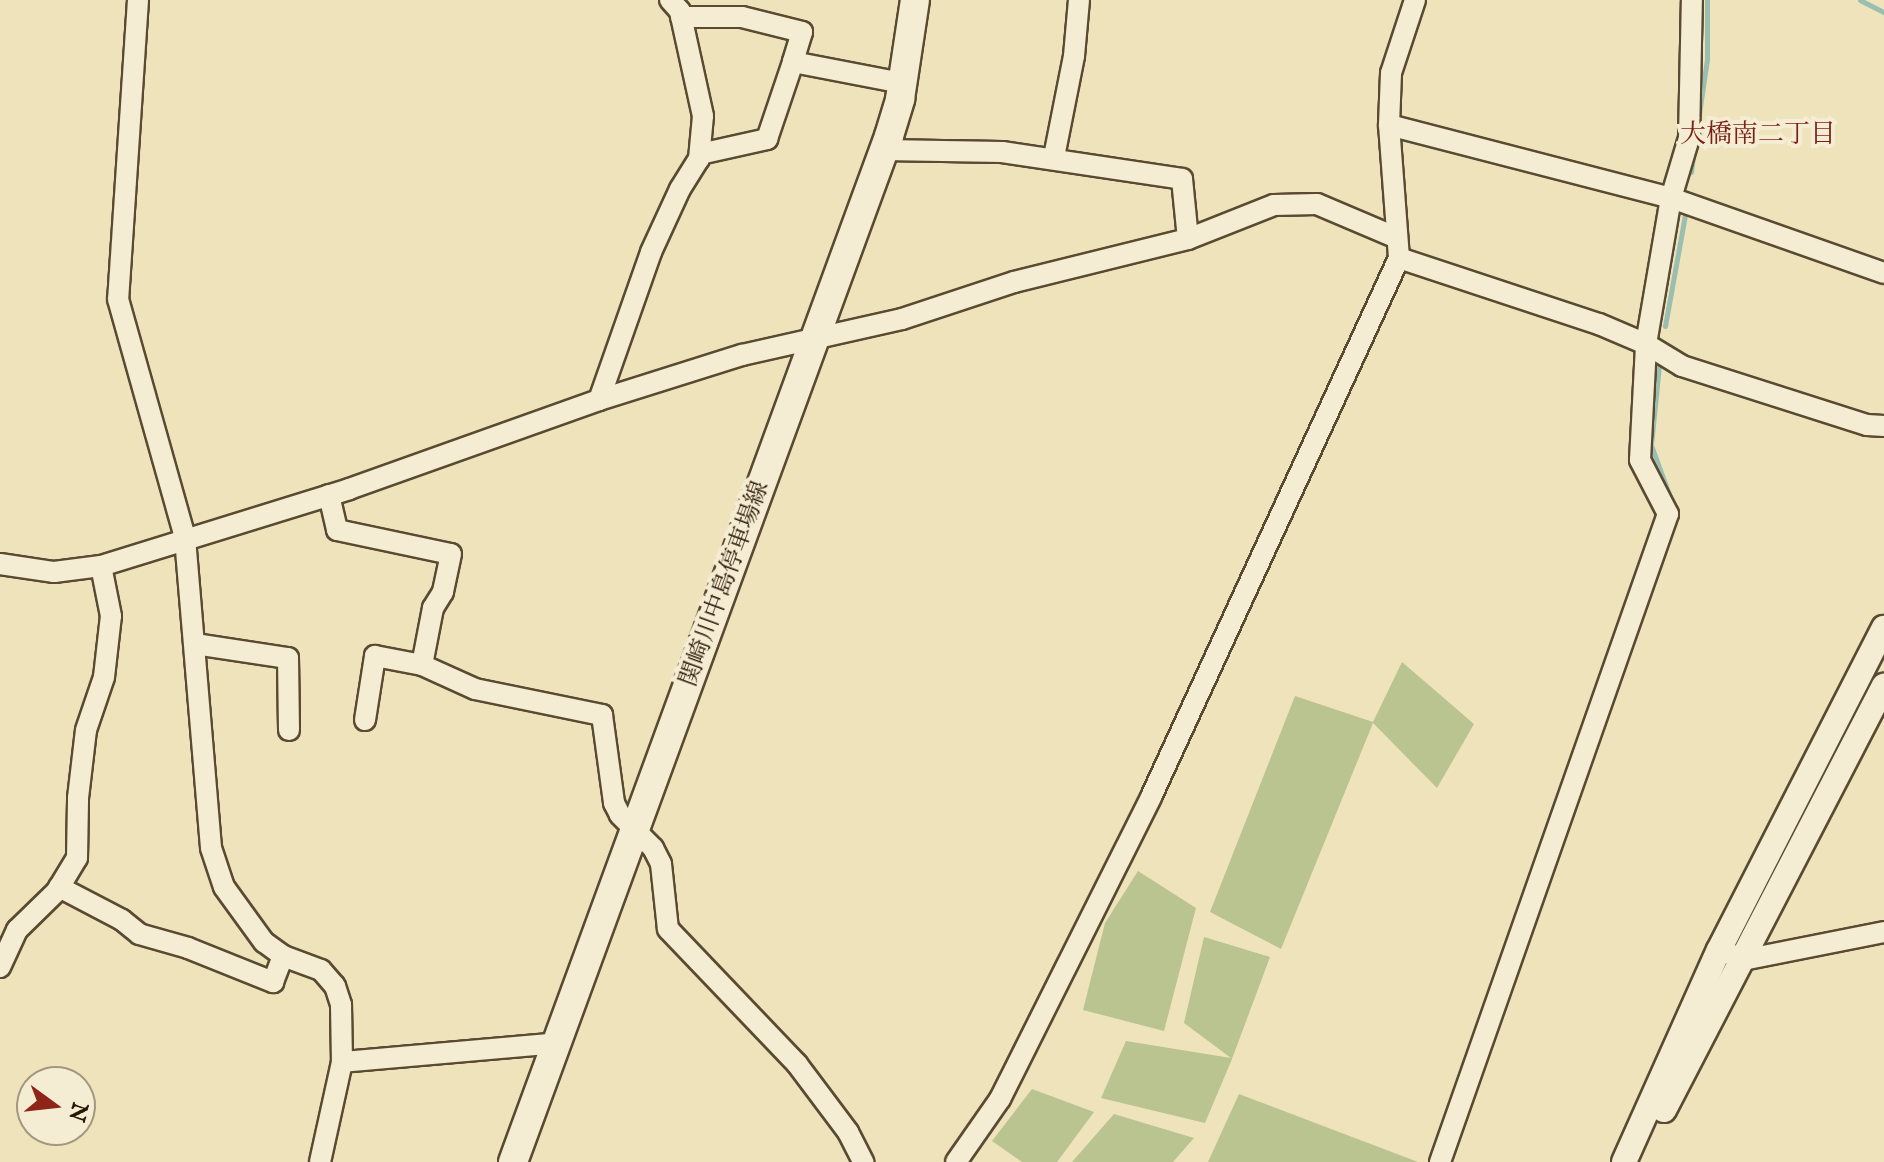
<!DOCTYPE html>
<html>
<head>
<meta charset="utf-8">
<style>
	body { margin:0 }
	#map { position:relative; width:1884px; height:1162px; overflow:hidden; background:#efe3bb; font-family:"IM FELL English","Noto Serif JP",serif }
	div>[style] { position:absolute }
	.green>* { inset:0; background:#b9c490 }
	.stream>* { height:5px; margin:-2.5px; padding:0 2.5px; transform-origin:2.5px; border-radius:2.5px; background:#9abeb0 }
	.roads { filter:drop-shadow(2px 0 #594a31) drop-shadow(-2px 0 #594a31) drop-shadow(0 2px #594a31) drop-shadow(0 -2px #594a31) }
	.minor>* { height:20px; margin:-10px; padding:0 10px; transform-origin:10px; border-radius:10px; background:#f5edd3 }
	.tertiary>* { height:24px; margin:-12px; padding:0 12px; transform-origin:12px; border-radius:12px; background:#f5edd3 }
	.secondary>* { height:28px; margin:-14px; padding:0 14px; transform-origin:14px; border-radius:14px; background:#f5edd3 }
	span { translate:-50% -50%; white-space:nowrap; text-align:center; line-height:1.15; -webkit-text-stroke:8px #f5edd3; paint-order:stroke }
	.street-label { font-size:24px; color:#271703 }
	.neighbourhood-label { font-size:26px; color:#7a1f14 }
	.north { position:absolute; left:16px; top:1066px; width:80px; height:80px; box-sizing:border-box; background:#f5edd3; border:2px solid #a39780; border-radius:50%; rotate:105deg; font-size:22px; font-weight:700; line-height:32px; text-align:center; color:#271703 }
	.north::after { content:''; display:block; margin:auto; width:28px; height:36px; background:#8f2418; clip-path:polygon(50% 0,100% 100%,50% 72%,0 100%) }
</style>
</head>
<body>
<div id="map">
	<div class="green">
		<i style="clip-path:polygon(1402px 662px,1474px 724px,1437px 788px,1373px 723px,1281px 949px,1210px 912px,1295px 696px,1373px 722px)"></i>
		<i style="clip-path:polygon(1138px 871px,1196px 908px,1164px 1031px,1083px 1010px,1105px 923px)"></i>
		<i style="clip-path:polygon(1204px 937px,1270px 957px,1232px 1059px,1205px 1123px,1101px 1098px,1126px 1041px,1231px 1058px,1184px 1023px)"></i>
		<i style="clip-path:polygon(1032px 1089px,1094px 1112px,1057px 1162px,1022px 1162px,992px 1141px)"></i>
		<i style="clip-path:polygon(1239px 1094px,1418px 1162px,1208px 1162px)"></i>
		<i style="clip-path:polygon(1114px 1114px,1194px 1138px,1173px 1162px,1072px 1162px)"></i>
	</div>
	<div class="stream">
		<i style="left:1860px;top:0;width:27px;rotate:27deg"></i>
		<i style="left:1699px;top:114px;width:56px;rotate:-81.7deg"></i>
		<i style="left:1707px;top:59px;width:59px;rotate:-90deg"></i>
		<i style="left:1691px;top:172px;width:16px;rotate:-83deg"></i>
		<i style="left:1665px;top:326px;width:119px;rotate:-79.8deg"></i>
		<i style="left:1659px;top:365px;width:80px;rotate:95.7deg"></i>
		<i style="left:1651px;top:445px;width:59px;rotate:70deg"></i>
	</div>
	<div class="roads">
		<div class="minor">
			<i style="left:138px;top:0;width:300px;rotate:93.8deg"></i>
			<i style="left:118px;top:299px;width:248px;rotate:74.3deg"></i>
			<i style="left:185px;top:538px;width:311px;rotate:85.2deg"></i>
			<i style="left:211px;top:848px;width:41px;rotate:71.6deg"></i>
			<i style="left:224px;top:887px;width:68px;rotate:54deg"></i>
			<i style="left:264px;top:942px;width:24px;rotate:36deg"></i>
			<i style="left:283px;top:956px;width:40px;rotate:20.2deg"></i>
			<i style="left:321px;top:970px;width:21px;rotate:49deg"></i>
			<i style="left:335px;top:986px;width:20px;rotate:72deg"></i>
			<i style="left:341px;top:1005px;width:57px;rotate:89deg"></i>
			<i style="left:342px;top:1062px;width:218px;rotate:-5deg"></i>
			<i style="left:681px;top:17px;width:61px"></i>
			<i style="left:742px;top:17px;width:62px;rotate:14deg"></i>
			<i style="left:802px;top:32px;width:31px;rotate:107deg"></i>
			<i style="left:793px;top:62px;width:111px;rotate:10.9deg"></i>
			<i style="left:1389px;top:125px;width:291px;rotate:14.5deg"></i>
			<i style="left:1671px;top:198px;width:226px;rotate:19.4deg"></i>
			<i style="left:883px;top:150px;width:119px;rotate:1deg"></i>
			<i style="left:1002px;top:152px;width:182px;rotate:8.5deg"></i>
			<i style="left:1182px;top:179px;width:60px;rotate:84.3deg"></i>
			<i style="left:700px;top:154px;width:69px;rotate:-12.6deg"></i>
			<i style="left:767px;top:139px;width:81px;rotate:-71.3deg"></i>
			<i style="left:1054px;top:157px;width:103px;rotate:-78.8deg"></i>
			<i style="left:1074px;top:56px;width:56px;rotate:-84.9deg"></i>
			<i style="left:1399px;top:258px;width:211px;rotate:18.3deg"></i>
			<i style="left:1599px;top:324px;width:51px;rotate:23.1deg"></i>
			<i style="left:1646px;top:344px;width:42px;rotate:31.4deg"></i>
			<i style="left:1682px;top:366px;width:194px;rotate:17.7deg"></i>
			<i style="left:1867px;top:425px;width:17px;rotate:3deg"></i>
			<i style="left:599px;top:400px;width:157px;rotate:-70.6deg"></i>
			<i style="left:651px;top:252px;width:69px;rotate:-65.3deg"></i>
			<i style="left:680px;top:189px;width:36px;rotate:-58deg"></i>
			<i style="left:699px;top:159px;width:43px;rotate:-84.7deg"></i>
			<i style="left:703px;top:116px;width:107px;rotate:-102.4deg"></i>
			<i style="left:680px;top:11px;width:15px;rotate:-132deg"></i>
			<i style="left:329px;top:495px;width:36px;rotate:77deg"></i>
			<i style="left:337px;top:530px;width:116px;rotate:11.9deg"></i>
			<i style="left:451px;top:554px;width:39px;rotate:102deg"></i>
			<i style="left:443px;top:592px;width:19px;rotate:122deg"></i>
			<i style="left:433px;top:608px;width:58px;rotate:100.9deg"></i>
			<i style="left:0;top:564px;width:55px;rotate:8.4deg"></i>
			<i style="left:54px;top:572px;width:47px;rotate:-7.3deg"></i>
			<i style="left:101px;top:566px;width:260px;rotate:-17.2deg"></i>
			<i style="left:349px;top:489px;width:265px;rotate:-19.6deg"></i>
			<i style="left:599px;top:400px;width:150px;rotate:-17.5deg"></i>
			<i style="left:742px;top:355px;width:164px;rotate:-12.7deg"></i>
			<i style="left:902px;top:319px;width:118px;rotate:-18.3deg"></i>
			<i style="left:1014px;top:282px;width:179px;rotate:-13.9deg"></i>
			<i style="left:1188px;top:239px;width:92px;rotate:-21.6deg"></i>
			<i style="left:1274px;top:205px;width:43px;rotate:-1.3deg"></i>
			<i style="left:1317px;top:204px;width:87px;rotate:23deg"></i>
			<i style="left:195px;top:644px;width:94px;rotate:8.6deg"></i>
			<i style="left:288px;top:658px;width:72px;rotate:89.2deg"></i>
			<i style="left:365px;top:720px;width:65px;rotate:-81.1deg"></i>
			<i style="left:375px;top:656px;width:48px;rotate:10.8deg"></i>
			<i style="left:422px;top:665px;width:58px;rotate:24.4deg"></i>
			<i style="left:475px;top:689px;width:130px;rotate:11.6deg"></i>
			<i style="left:602px;top:715px;width:89px;rotate:82.2deg"></i>
			<i style="left:614px;top:803px;width:13px;rotate:63deg"></i>
			<i style="left:620px;top:815px;width:47px;rotate:45deg"></i>
			<i style="left:653px;top:848px;width:18px;rotate:63deg"></i>
			<i style="left:661px;top:864px;width:65px;rotate:83.9deg"></i>
			<i style="left:668px;top:929px;width:187px;rotate:46.3deg"></i>
			<i style="left:797px;top:1064px;width:85px;rotate:53.1deg"></i>
			<i style="left:848px;top:1132px;width:34px;rotate:63deg"></i>
			<i style="left:59px;top:887px;width:71px;rotate:27.6deg"></i>
			<i style="left:122px;top:920px;width:22px;rotate:39deg"></i>
			<i style="left:139px;top:934px;width:51px;rotate:15.9deg"></i>
			<i style="left:188px;top:948px;width:92px;rotate:21.8deg"></i>
			<i style="left:273px;top:982px;width:28px;rotate:-69deg"></i>
			<i style="left:1732px;top:955px;width:12px;rotate:24deg"></i>
			<i style="left:1743px;top:960px;width:144px;rotate:-11.2deg"></i>
			<i style="left:0;top:967px;width:41px;rotate:-65.3deg"></i>
			<i style="left:17px;top:930px;width:56px;rotate:-44.3deg"></i>
			<i style="left:57px;top:891px;width:39px;rotate:-59deg"></i>
			<i style="left:77px;top:858px;width:60px;rotate:-89deg"></i>
			<i style="left:78px;top:798px;width:68px;rotate:-83.3deg"></i>
			<i style="left:86px;top:730px;width:56px;rotate:-71.2deg"></i>
			<i style="left:104px;top:677px;width:61px;rotate:-83.5deg"></i>
			<i style="left:111px;top:616px;width:51px;rotate:-101.3deg"></i>
			<i style="left:320px;top:1162px;width:102px;rotate:-77.6deg"></i>
			<i style="left:956px;top:1162px;width:77px;rotate:-55.1deg"></i>
			<i style="left:1000px;top:1099px;width:338px;rotate:-63.4deg"></i>
			<i style="left:1151px;top:797px;width:593px;rotate:-65.29deg"></i>
			<i style="left:1399px;top:258px;width:133px;rotate:-94.3deg"></i>
			<i style="left:1389px;top:125px;width:52px;rotate:-87.8deg"></i>
			<i style="left:1391px;top:73px;width:77px;rotate:-71.8deg"></i>
			<i style="left:1440px;top:1162px;width:687px;rotate:-70.62deg"></i>
			<i style="left:1668px;top:514px;width:61px;rotate:-117.4deg"></i>
			<i style="left:1640px;top:460px;width:116px;rotate:-87deg"></i>
			<i style="left:1646px;top:344px;width:148px;rotate:-80.3deg"></i>
			<i style="left:1671px;top:198px;width:63px;rotate:-73.3deg"></i>
			<i style="left:1689px;top:138px;width:138px;rotate:-88.8deg"></i>
		</div>
		<div class="tertiary">
			<i style="left:1664px;top:1110px;width:478px;rotate:-62.6deg"></i>
			<i style="left:1624px;top:1162px;width:232px;rotate:-65.9deg"></i>
			<i style="left:1719px;top:950px;width:362px;rotate:-62.9deg"></i>
		</div>
		<div class="secondary">
			<i style="left:513px;top:1162px;width:1093px;rotate:-69.87deg"></i>
			<i style="left:889px;top:136px;width:39px;rotate:-73deg"></i>
			<i style="left:900px;top:99px;width:100px;rotate:-81.4deg"></i>
		</div>
	</div>
	<div class="street-label">
		<span style="left:725px;top:584px;rotate:-70deg">関崎川中島停車場線</span>
	</div>
	<div class="neighbourhood-label">
		<span style="left:1758px;top:135px">大橋南二丁目</span>
	</div>
	<div class="north">N</div>
</div>
</body>
</html>
